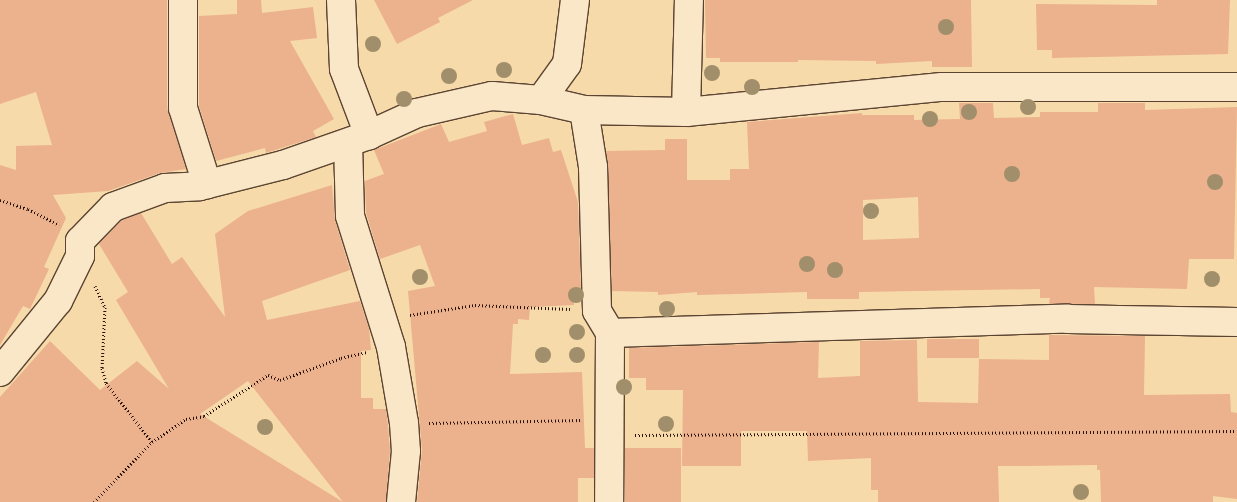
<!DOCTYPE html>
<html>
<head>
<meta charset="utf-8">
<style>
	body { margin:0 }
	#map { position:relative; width:1237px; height:502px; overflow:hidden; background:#f6daaa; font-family:"Sorts Mill Goudy",serif }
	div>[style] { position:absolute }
	.building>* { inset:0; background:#ecb18d; transform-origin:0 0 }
	.path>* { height:3px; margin-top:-1.5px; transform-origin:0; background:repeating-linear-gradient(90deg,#28120a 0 1px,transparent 0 3.5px) }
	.roads { filter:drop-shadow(1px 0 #5c4432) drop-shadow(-1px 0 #5c4432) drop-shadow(0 1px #5c4432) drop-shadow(0 -1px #5c4432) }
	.minor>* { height:28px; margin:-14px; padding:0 14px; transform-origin:14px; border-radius:14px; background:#f9e7c8 }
	.tertiary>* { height:28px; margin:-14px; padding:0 14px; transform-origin:14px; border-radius:14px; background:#f9e7c8 }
	.trees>* { width:16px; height:16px; margin:-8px; border-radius:50%; background:#a18e6a }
	span { translate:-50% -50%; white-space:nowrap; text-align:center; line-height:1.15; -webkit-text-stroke:4px #f9e7c8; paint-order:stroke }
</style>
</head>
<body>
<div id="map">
	<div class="building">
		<i style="clip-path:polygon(0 0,167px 0,167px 108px,186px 169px,160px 173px,108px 191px,53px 195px,66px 218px,44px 267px,49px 269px,30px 309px,23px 306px,0 345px,0 165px,16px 170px,16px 146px,52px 145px,36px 92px,0 104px)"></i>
		<i style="clip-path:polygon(237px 0,261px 0,262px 13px,313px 7px,317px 38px,290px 41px,334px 119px,313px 131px,316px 137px,266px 153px,265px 148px,216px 161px,199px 106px,199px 16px,237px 14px)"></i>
		<i style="clip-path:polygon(374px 0,473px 0,438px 18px,440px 22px,397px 44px)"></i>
		<i style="clip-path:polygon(705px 0,971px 0,972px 67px,932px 67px,932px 61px,876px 64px,876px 61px,798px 60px,798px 62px,720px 62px,720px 58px,706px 58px)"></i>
		<i style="clip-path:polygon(1157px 0,1230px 0,1228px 54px,1052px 58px,1052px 50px,1037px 50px,1036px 4px,1157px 5px)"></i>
		<i style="clip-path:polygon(evenodd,959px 103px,993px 103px,994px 118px,1040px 117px,1040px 112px,1098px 112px,1098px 103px,1145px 103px,1145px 110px,1237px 107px,1234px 259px,1189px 259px,1187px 289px,1094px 287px,1095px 304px,1049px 304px,1050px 298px,1040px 298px,1040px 289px,859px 292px,859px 299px,807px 299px,807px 292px,697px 295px,697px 292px,658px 295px,658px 292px,612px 291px,606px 151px,665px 150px,665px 139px,687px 139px,687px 180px,730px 180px,730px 169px,749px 169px,747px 122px,862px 113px,862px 115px,914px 115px,914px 120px,960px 119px,959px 103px,918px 197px,919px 238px,863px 240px,863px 200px,918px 197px)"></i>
		<i style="clip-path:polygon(513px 114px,522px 145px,549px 138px,553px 152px,561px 150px,578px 202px,581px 291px,573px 291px,574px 305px,530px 307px,529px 320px,518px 319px,518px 324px,513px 324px,510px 374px,582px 372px,585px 448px,594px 448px,594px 478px,578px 478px,578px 502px,417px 502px,422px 450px,408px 291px,435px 286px,420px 245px,380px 259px,366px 213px,365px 181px,384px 174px,374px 150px,441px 124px,449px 142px,487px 131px,484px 122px)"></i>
		<i style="clip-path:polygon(evenodd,332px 185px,335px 220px,350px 270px,262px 301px,267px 320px,360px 301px,369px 328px,371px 350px,361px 351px,361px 398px,373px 398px,373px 409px,386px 409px,388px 425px,390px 451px,386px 502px,0 502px,0 397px,50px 341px,100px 390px,137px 361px,169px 389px,116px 300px,128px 292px,99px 244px,122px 220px,141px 213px,172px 264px,182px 257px,225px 317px,215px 234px,248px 211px,332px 185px,248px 381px,343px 502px,200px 414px,248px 381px)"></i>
		<i style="clip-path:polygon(1049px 335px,1145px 336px,1144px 395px,1230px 394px,1231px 412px,1237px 413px,1237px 499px,1213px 496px,1213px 502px,1101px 502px,1100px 470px,1097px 470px,1097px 465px,1025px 466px,998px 466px,999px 502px,878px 502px,878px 490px,871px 490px,871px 458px,808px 461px,807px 431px,741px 431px,741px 466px,682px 466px,683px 390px,646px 390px,646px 378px,629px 378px,629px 348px,819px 342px,818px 378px,860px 376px,860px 341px,917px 340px,918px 402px,978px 403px,979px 359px,1049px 360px)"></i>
		<i style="left:927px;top:339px;width:52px;height:19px"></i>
		<i style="left:625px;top:448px;width:56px;height:54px"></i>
	</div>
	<div class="path">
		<i style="left:0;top:200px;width:29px;rotate:18deg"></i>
		<i style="left:28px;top:209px;width:35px;rotate:27deg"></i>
		<i style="left:95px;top:286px;width:23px;rotate:65deg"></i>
		<i style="left:105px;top:307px;width:61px;rotate:92.8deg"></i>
		<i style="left:102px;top:368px;width:16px;rotate:75deg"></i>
		<i style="left:106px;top:383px;width:75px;rotate:52.1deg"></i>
		<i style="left:410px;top:315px;width:66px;rotate:-8.7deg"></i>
		<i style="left:475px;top:305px;width:95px;rotate:2.4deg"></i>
		<i style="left:429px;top:423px;width:154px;rotate:-1.1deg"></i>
		<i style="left:635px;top:435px;width:602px;rotate:-0.38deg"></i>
		<i style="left:94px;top:502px;width:83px;rotate:-46deg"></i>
		<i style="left:152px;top:442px;width:41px;rotate:-34.1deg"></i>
		<i style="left:186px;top:419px;width:18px;rotate:-9deg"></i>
		<i style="left:204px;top:416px;width:76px;rotate:-32.6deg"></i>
		<i style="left:268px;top:375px;width:13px;rotate:23deg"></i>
		<i style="left:280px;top:380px;width:65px;rotate:-19.8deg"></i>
		<i style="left:341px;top:358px;width:26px;rotate:-13deg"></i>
	</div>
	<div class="roads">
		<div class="minor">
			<i style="left:183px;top:0;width:108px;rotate:90deg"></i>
			<i style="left:183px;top:108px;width:80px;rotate:72.5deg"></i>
			<i style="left:341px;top:0;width:69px;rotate:87.5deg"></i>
			<i style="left:344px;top:69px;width:71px;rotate:69.3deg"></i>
			<i style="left:541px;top:100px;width:44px;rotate:13.1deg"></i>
			<i style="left:584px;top:110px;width:102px;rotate:1.1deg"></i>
			<i style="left:686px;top:112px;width:257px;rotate:-5.6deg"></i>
			<i style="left:942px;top:87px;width:295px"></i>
			<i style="left:584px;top:110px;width:58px;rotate:81deg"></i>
			<i style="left:593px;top:167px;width:144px;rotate:88.4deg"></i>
			<i style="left:597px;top:311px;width:26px;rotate:59deg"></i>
			<i style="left:610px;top:333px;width:169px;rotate:90.3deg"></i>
			<i style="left:686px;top:112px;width:112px;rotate:-88.5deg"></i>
			<i style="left:348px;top:143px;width:73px;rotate:88.4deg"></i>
			<i style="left:350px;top:216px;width:137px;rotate:72.6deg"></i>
			<i style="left:391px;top:347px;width:77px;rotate:80.3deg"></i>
			<i style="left:404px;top:423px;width:28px;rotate:86deg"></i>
			<i style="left:406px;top:451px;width:51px;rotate:95.6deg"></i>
			<i style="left:610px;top:333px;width:458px;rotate:-1.8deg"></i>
			<i style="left:1068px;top:319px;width:169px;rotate:1deg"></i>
		</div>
		<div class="tertiary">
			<i style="left:0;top:372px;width:92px;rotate:-50.8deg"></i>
			<i style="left:58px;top:301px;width:50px;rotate:-63.9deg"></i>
			<i style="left:80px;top:256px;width:15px;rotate:-90deg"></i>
			<i style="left:80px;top:241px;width:47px;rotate:-45.9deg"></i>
			<i style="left:113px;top:207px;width:55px;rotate:-20.1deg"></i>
			<i style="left:165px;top:188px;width:35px;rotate:-3deg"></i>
			<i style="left:200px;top:186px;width:86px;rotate:-14.2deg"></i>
			<i style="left:283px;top:165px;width:91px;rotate:-19.2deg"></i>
			<i style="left:369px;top:135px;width:53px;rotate:-24.6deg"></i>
			<i style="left:417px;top:113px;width:77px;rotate:-12.8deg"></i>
			<i style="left:492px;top:96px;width:49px;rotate:4.7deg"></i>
			<i style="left:541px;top:100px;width:44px;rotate:-54.2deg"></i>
			<i style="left:567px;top:64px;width:64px;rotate:-82.9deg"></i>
		</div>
	</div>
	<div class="trees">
		<i style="left:946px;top:27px"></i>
		<i style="left:373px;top:44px"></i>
		<i style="left:504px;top:70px"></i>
		<i style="left:712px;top:73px"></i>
		<i style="left:449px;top:76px"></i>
		<i style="left:752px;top:87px"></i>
		<i style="left:404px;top:99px"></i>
		<i style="left:1028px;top:107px"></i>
		<i style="left:969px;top:112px"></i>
		<i style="left:930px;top:119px"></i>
		<i style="left:1012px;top:174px"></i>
		<i style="left:1215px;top:182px"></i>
		<i style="left:871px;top:211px"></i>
		<i style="left:807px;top:264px"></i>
		<i style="left:835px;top:270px"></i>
		<i style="left:420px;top:277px"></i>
		<i style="left:1212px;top:279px"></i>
		<i style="left:576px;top:295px"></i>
		<i style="left:667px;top:309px"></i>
		<i style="left:577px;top:332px"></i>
		<i style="left:543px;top:355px"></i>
		<i style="left:577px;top:355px"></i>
		<i style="left:624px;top:387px"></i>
		<i style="left:666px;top:424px"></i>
		<i style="left:265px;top:427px"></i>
		<i style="left:1081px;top:492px"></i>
	</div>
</div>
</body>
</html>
